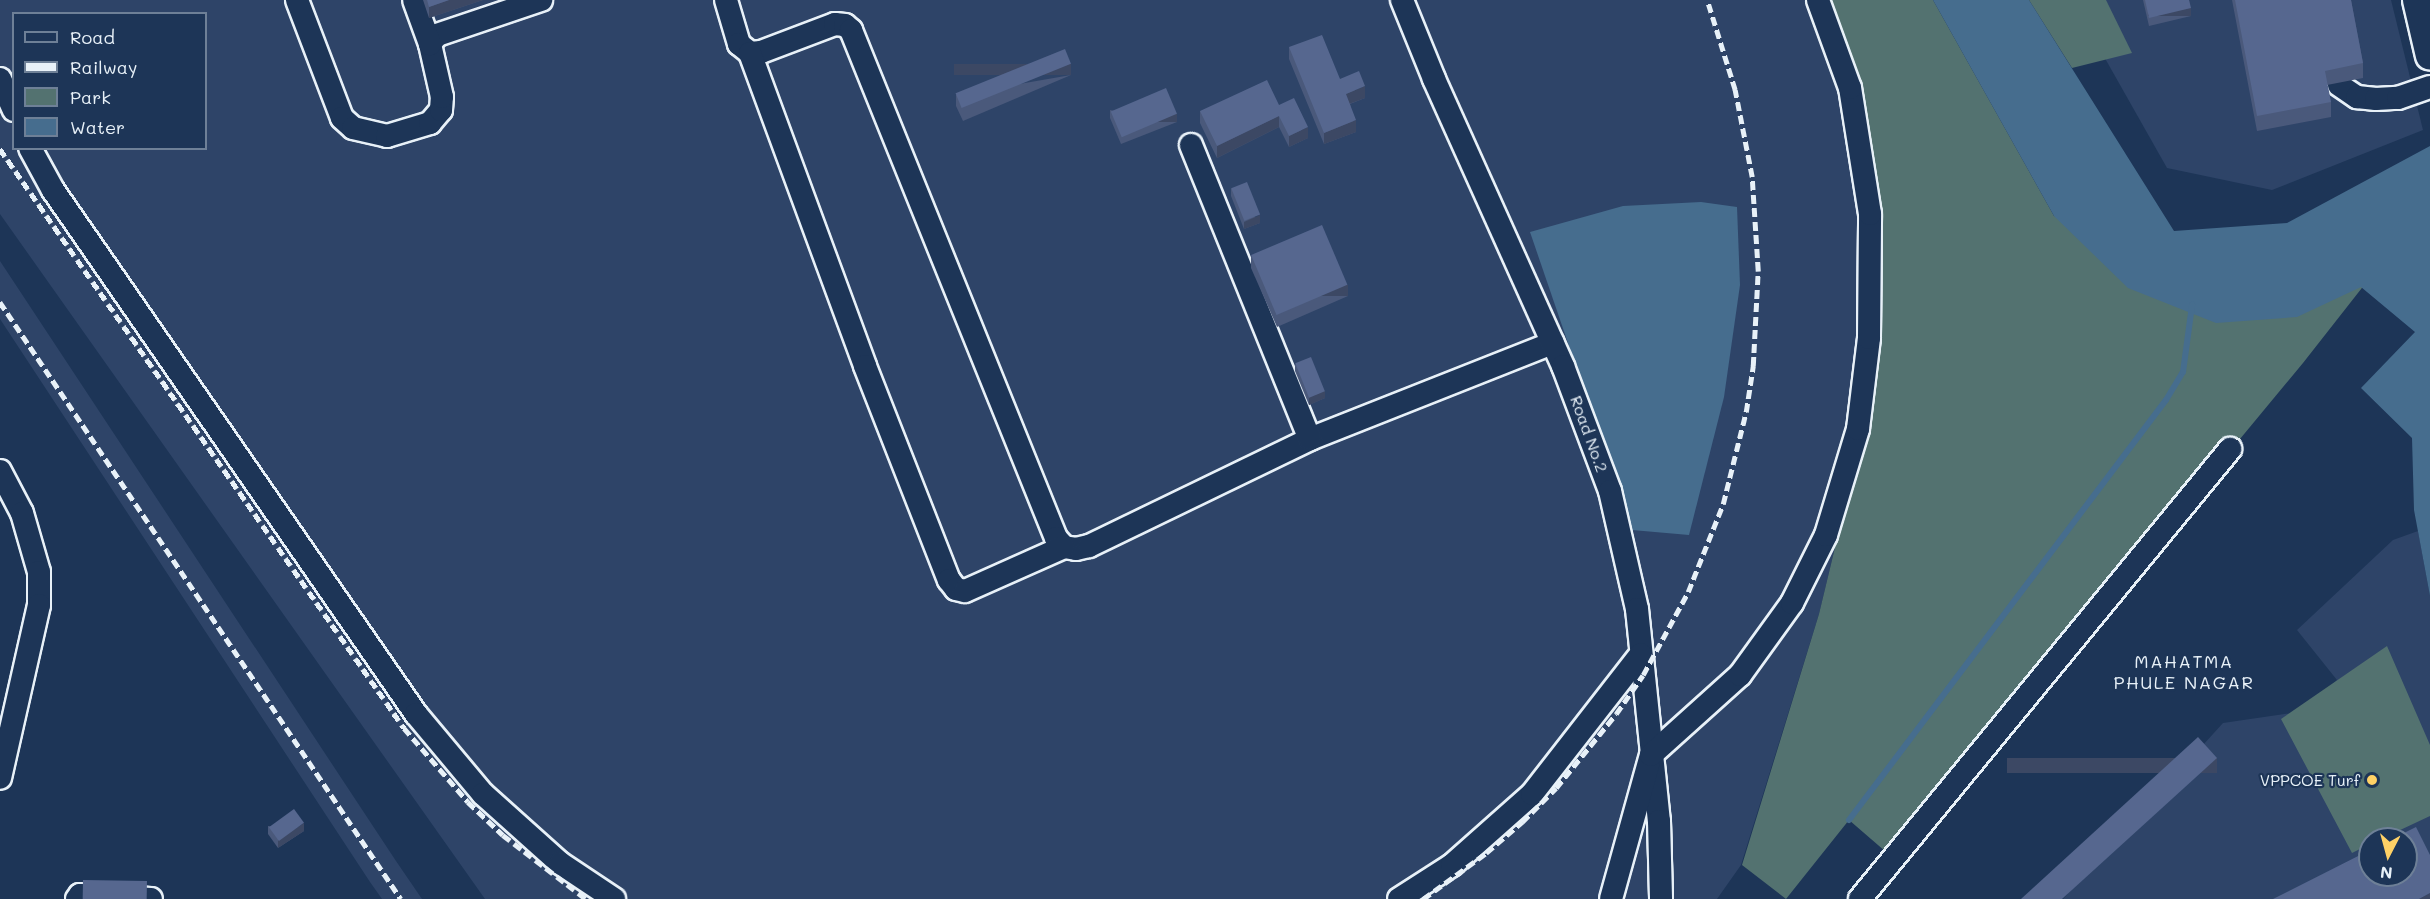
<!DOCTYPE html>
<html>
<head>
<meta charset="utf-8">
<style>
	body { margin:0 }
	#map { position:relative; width:2430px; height:899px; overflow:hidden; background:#1d3557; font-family:Mali,sans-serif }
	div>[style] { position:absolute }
	.built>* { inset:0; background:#2e4468 }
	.green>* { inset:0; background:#537270 }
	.water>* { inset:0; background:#466d8e }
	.stream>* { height:6px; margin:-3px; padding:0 3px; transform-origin:3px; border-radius:3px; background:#466d8e }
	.roads { filter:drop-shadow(2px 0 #e8f1f8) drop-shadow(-2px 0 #e8f1f8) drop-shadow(0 2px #e8f1f8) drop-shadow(0 -2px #e8f1f8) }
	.minor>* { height:22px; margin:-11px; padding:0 11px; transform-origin:11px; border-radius:11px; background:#1d3557 }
	.major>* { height:28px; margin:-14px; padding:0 14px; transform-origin:14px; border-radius:14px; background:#1d3557 }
	.rail>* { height:4.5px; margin-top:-2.25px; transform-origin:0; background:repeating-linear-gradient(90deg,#e8f1f8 0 9px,transparent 0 13.5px) }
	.wall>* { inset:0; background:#4a597b }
	.shaded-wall>* { inset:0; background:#3c4864; transform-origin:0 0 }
	.building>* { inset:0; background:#56678f; transform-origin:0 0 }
	.dots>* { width:16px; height:16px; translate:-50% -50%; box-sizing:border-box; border:3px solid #1d3557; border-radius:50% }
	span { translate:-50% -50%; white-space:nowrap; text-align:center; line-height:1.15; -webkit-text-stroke:4.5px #1d3557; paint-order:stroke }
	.street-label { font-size:16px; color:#e8f1f8 }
	.poi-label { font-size:16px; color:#e8f1f8 }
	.right { translate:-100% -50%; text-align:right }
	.neighbourhood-label { font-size:18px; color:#e8f1f8; letter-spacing:1.5px }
	.legend { position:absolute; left:12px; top:12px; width:195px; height:138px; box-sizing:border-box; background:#1d3557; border:2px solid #6e8097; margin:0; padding:8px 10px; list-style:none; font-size:18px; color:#e8f1f8 }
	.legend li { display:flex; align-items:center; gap:12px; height:30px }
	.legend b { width:30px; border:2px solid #6e8097 }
	.north { position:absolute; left:2358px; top:827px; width:60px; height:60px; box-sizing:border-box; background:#1d3557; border:2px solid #6e8097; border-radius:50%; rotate:186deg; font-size:16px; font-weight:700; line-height:24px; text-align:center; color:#e8f1f8 }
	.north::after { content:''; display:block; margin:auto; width:21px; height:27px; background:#ffd166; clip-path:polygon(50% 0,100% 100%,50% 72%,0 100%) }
</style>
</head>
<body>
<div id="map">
	<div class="built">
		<i style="clip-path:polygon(evenodd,0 0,1826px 0,1880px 279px,1878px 369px,1819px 614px,1741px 865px,1717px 899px,485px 899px,0 214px,0 0,14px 14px,206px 14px,206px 148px,14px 148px,14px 14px)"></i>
		<i style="clip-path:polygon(2072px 0,2391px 0,2423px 130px,2272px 190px,2167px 168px)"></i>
		<i style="clip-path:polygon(0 261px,396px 861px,422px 899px,382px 899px,370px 882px,0 319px)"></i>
		<i style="clip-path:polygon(evenodd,2418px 531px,2430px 596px,2430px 899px,2063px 899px,2223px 723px,2306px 711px,2337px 680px,2297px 630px,2393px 540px,2418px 531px,2370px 839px,2406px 839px,2406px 875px,2370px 875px,2370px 839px)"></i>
	</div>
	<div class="green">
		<i style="clip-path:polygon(1826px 0,1933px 0,2054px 216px,2365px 284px,2303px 363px,1893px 858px,1849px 820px,1786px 899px,1742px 865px,1819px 614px,1878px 369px,1880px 279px)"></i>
		<i style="clip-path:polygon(2029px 0,2106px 0,2132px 53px,2072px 68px)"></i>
		<i style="clip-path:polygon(2387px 646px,2430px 745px,2430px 816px,2381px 839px,2370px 839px,2370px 844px,2352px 853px,2281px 719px)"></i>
	</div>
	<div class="water">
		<i style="clip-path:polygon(1933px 0,2029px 0,2174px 231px,2287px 223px,2430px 146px,2430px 596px,2414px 510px,2412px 438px,2361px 388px,2415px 332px,2361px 287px,2297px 317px,2216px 323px,2128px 288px,2054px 216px)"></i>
		<i style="clip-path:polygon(1701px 202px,1737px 207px,1740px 285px,1724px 397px,1689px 535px,1632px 530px,1530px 232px,1623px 206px)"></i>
	</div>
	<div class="stream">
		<i style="left:1849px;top:820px;width:526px;rotate:-52.96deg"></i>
		<i style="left:2166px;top:400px;width:33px;rotate:-59deg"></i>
		<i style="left:2183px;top:372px;width:68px;rotate:-82.3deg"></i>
	</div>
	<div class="roads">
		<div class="minor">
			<i style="left:297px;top:0;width:126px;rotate:69.1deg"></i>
			<i style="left:342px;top:118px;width:15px;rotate:42deg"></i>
			<i style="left:353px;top:128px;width:35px;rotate:13deg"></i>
			<i style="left:387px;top:136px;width:45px;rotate:-16.8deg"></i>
			<i style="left:430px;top:123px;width:17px;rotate:-50deg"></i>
			<i style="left:441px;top:110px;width:13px;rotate:-86deg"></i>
			<i style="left:442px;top:97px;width:54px;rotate:-102.8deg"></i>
			<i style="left:430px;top:44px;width:11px;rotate:-52deg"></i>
			<i style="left:437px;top:35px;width:110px;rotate:-18.6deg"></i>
			<i style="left:414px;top:0;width:47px;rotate:70deg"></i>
			<i style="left:726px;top:0;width:46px;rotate:73.5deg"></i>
			<i style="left:739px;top:44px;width:14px;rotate:39deg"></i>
			<i style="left:750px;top:53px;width:11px;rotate:-5deg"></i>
			<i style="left:761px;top:52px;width:79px;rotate:-20.7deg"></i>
			<i style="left:835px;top:24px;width:10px;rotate:6deg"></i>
			<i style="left:845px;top:25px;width:8px;rotate:40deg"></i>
			<i style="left:851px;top:30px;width:548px;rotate:68.02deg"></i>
			<i style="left:1056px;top:538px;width:12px;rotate:48deg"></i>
			<i style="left:1064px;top:547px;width:12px;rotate:9deg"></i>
			<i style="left:1076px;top:549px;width:13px;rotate:-13deg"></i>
			<i style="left:1089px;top:546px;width:246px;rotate:-25.8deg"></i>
			<i style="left:1310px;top:439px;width:261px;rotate:-21.6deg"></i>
			<i style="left:1402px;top:0;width:85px;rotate:67.9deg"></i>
			<i style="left:1434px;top:79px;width:315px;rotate:65.8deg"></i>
			<i style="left:1563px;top:366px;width:134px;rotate:69.4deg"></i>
			<i style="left:1610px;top:491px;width:121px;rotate:77.1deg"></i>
			<i style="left:1637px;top:609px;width:213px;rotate:84.1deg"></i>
			<i style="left:1659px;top:821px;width:78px;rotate:88.5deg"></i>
			<i style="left:750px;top:53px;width:333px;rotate:69.8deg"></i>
			<i style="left:865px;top:366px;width:230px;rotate:68.6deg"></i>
			<i style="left:949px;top:580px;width:11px;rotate:52deg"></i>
			<i style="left:956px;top:589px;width:9px;rotate:13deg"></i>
			<i style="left:965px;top:591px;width:108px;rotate:-24deg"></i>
			<i style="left:0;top:79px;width:34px;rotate:66deg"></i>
			<i style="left:2339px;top:85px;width:22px;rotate:34deg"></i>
			<i style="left:2357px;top:97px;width:19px;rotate:6deg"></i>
			<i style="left:2376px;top:99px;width:22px;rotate:-3deg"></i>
			<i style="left:2398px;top:98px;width:34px;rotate:-19deg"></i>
			<i style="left:1191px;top:145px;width:317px;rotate:68deg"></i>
			<i style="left:30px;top:148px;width:48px;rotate:61.3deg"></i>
			<i style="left:53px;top:190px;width:637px;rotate:55.29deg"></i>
			<i style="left:416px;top:714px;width:104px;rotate:50.1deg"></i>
			<i style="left:483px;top:794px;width:103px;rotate:41.9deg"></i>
			<i style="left:560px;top:863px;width:65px;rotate:33.7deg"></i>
			<i style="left:0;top:471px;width:47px;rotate:62.4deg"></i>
			<i style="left:22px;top:513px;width:61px;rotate:73.9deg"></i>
			<i style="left:39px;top:572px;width:33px;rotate:90deg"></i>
			<i style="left:39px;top:605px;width:177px;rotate:102.7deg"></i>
			<i style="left:77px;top:899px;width:5px;rotate:-53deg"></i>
			<i style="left:80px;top:895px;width:71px;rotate:3.2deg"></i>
			<i style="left:1399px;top:899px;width:63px;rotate:-32.7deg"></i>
			<i style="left:1452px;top:865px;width:107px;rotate:-41.6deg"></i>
			<i style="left:1532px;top:794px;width:177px;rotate:-52.1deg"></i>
			<i style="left:1611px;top:899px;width:149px;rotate:-74.5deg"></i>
			<i style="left:1651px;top:755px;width:120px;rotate:-42deg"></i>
			<i style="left:1740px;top:675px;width:89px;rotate:-54.2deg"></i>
			<i style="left:1792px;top:603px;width:76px;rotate:-63.4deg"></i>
			<i style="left:1826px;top:535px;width:111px;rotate:-73.2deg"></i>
			<i style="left:1858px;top:429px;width:92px;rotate:-83.1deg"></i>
			<i style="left:1869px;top:338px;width:124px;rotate:-89.5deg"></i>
			<i style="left:1870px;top:214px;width:128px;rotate:-99deg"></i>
			<i style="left:1850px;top:88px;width:94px;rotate:-110deg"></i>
			<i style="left:1860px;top:899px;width:583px;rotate:-50.57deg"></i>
		</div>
		<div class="major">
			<i style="left:2417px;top:0;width:57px;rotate:76.9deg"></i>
		</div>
	</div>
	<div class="rail">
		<i style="left:0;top:149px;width:706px;rotate:55.09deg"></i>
		<i style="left:404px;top:728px;width:98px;rotate:49.1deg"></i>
		<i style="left:468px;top:802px;width:48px;rotate:43.3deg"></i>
		<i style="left:503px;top:835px;width:105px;rotate:37.6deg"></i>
		<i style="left:0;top:302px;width:719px;rotate:56.11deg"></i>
		<i style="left:1423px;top:899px;width:78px;rotate:-36.1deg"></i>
		<i style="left:1486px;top:853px;width:48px;rotate:-40.7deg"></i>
		<i style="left:1522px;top:822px;width:48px;rotate:-45deg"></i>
		<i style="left:1556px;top:788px;width:95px;rotate:-51deg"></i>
		<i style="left:1616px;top:714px;width:47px;rotate:-55.3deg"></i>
		<i style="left:1643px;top:675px;width:94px;rotate:-61.5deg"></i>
		<i style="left:1688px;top:592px;width:95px;rotate:-68.3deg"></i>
		<i style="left:1723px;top:504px;width:95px;rotate:-76deg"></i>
		<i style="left:1746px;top:412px;width:47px;rotate:-81.3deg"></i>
		<i style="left:1753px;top:366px;width:95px;rotate:-87deg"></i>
		<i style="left:1758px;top:271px;width:94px;rotate:-93.7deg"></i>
		<i style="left:1752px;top:177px;width:89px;rotate:-101.1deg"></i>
		<i style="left:1735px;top:90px;width:94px;rotate:-107.3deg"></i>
	</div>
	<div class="wall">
		<i style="clip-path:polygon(423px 0,483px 0,429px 18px)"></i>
		<i style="clip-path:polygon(2143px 0,2189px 0,2191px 16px,2149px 26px)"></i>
		<i style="clip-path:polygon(2232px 0,2351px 0,2363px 63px,2363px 78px,2327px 85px,2331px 102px,2331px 117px,2257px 131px)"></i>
		<i style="clip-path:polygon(1289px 47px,1340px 79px,1365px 98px,1350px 104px,1356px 132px,1324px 144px,1289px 59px)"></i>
		<i style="clip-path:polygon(1071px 75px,963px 121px,956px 106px,956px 95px)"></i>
		<i style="clip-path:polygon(1279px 105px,1308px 138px,1289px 147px,1279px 127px,1217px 158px,1200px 123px,1200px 111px)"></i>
		<i style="clip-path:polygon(1110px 110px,1177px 122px,1121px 144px,1110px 118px)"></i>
		<i style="clip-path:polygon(1231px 188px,1260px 223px,1244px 229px,1231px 196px)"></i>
		<i style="clip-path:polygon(1251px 256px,1348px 296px,1277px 327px,1251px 268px)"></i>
		<i style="clip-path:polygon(1295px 364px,1325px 398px,1309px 405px,1295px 371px)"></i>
		<i style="clip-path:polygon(268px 826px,304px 831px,278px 848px,268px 834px)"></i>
	</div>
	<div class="shaded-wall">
		<i style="clip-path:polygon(449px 0,483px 0,429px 18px,429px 7px)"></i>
		<i style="left:2191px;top:8px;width:8px;height:43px;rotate:90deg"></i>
		<i style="left:1071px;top:64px;width:11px;height:117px;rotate:90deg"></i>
		<i style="clip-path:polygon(1365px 86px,1365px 98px,1346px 105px,1346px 94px)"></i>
		<i style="left:1177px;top:114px;width:8px;height:60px;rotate:90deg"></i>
		<i style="clip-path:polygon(1279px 116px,1279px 127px,1217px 158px,1217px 146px)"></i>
		<i style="clip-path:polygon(1356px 120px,1356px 132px,1324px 144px,1324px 133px)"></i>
		<i style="clip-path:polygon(1308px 127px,1308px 138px,1289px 147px,1289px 136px)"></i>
		<i style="clip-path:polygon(1260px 215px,1260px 223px,1244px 229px,1244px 222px)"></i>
		<i style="left:1348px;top:285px;width:11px;height:77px;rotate:90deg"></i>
		<i style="clip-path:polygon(1325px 391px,1325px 398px,1309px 405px,1309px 397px)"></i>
		<i style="left:2217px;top:758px;width:15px;height:210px;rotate:90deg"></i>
		<i style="clip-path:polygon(304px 823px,304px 831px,278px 848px,278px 840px)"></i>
		<i style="clip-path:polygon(2430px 893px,2430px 899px,2419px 899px)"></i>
	</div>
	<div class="building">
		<i style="clip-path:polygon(427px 0,449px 0,429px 7px)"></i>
		<i style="clip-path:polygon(2145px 0,2189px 0,2191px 8px,2149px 18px)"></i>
		<i style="clip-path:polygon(2235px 0,2351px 0,2363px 63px,2325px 71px,2331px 102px,2257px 116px)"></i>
		<i style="clip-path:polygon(1322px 35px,1340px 79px,1359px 71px,1365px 86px,1346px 94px,1356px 120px,1324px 133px,1289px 47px)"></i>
		<i style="left:1065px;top:49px;width:16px;height:118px;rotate:68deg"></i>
		<i style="clip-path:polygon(1267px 80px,1279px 105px,1294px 98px,1308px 127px,1289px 136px,1279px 116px,1217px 146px,1200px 111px)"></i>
		<i style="left:1166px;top:88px;width:28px;height:60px;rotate:67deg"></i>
		<i style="left:1247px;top:182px;width:35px;height:17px;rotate:68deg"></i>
		<i style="left:1322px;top:225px;width:65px;height:77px;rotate:67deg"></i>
		<i style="left:1311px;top:357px;width:37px;height:17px;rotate:68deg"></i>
		<i style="clip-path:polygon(2198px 737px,2217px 758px,2062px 899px,2021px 899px)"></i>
		<i style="left:294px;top:809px;width:17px;height:31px;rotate:54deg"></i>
		<i style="clip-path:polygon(2416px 827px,2430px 855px,2430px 893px,2419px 899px,2273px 899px,2370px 850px,2370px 875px,2406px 875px,2406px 839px,2392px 839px)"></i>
		<i style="left:83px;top:880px;width:64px;height:19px;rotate:1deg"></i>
	</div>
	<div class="dots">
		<i style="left:2372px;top:780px;background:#ffd166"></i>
	</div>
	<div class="street-label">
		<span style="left:1589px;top:434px;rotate:70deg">Road No.2</span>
	</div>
	<div class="poi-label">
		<span class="right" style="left:2360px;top:780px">VPPCOE Turf</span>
	</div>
	<div class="neighbourhood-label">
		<span style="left:2184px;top:672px">MAHATMA<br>PHULE NAGAR</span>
	</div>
	<ul class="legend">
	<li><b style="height:8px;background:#1d3557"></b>Road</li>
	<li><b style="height:8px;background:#e8f1f8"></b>Railway</li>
	<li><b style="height:16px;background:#537270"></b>Park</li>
	<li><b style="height:16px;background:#466d8e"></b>Water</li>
	</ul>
	<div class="north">N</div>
</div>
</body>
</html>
